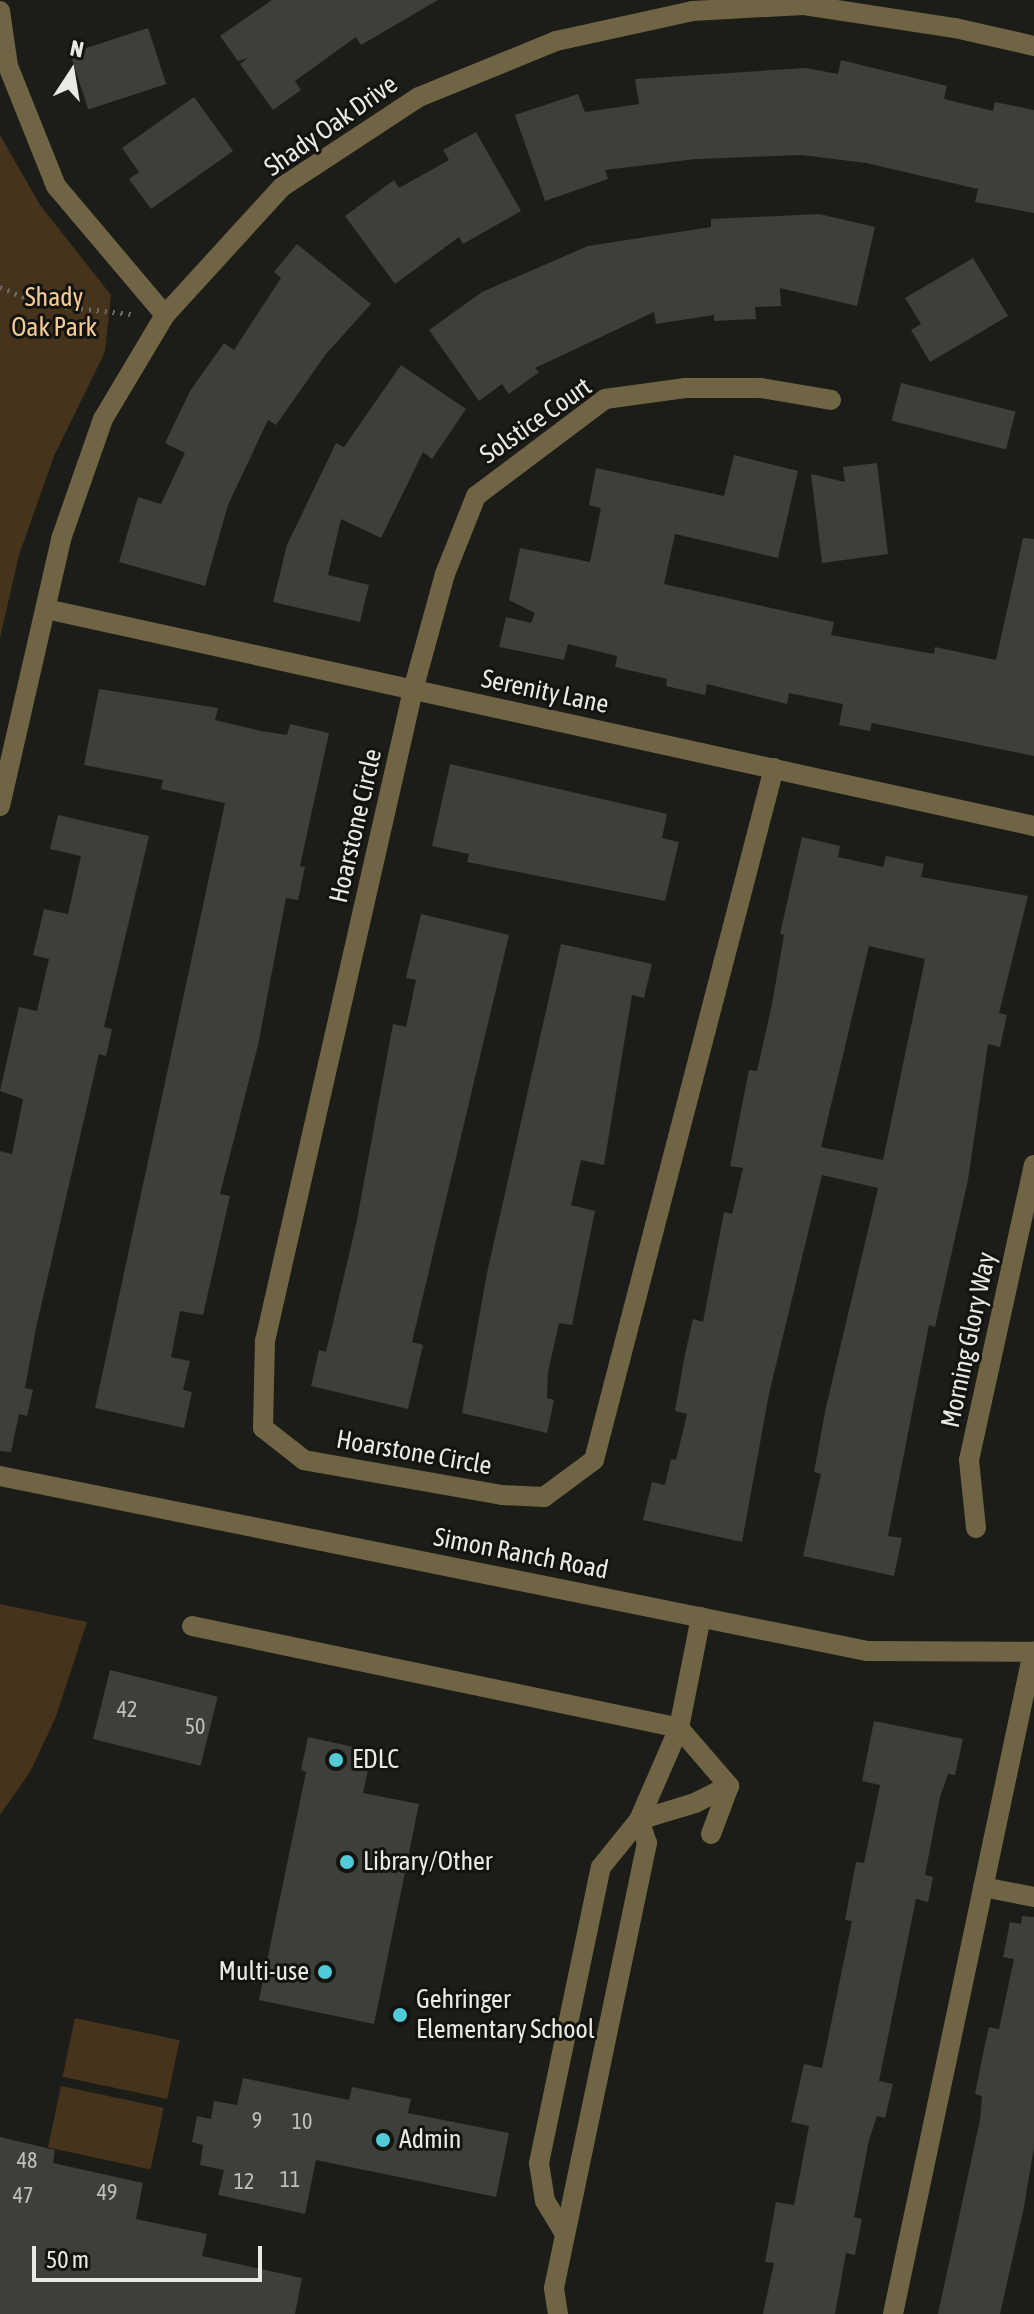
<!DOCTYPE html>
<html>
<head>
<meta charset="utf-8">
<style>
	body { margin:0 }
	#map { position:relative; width:1034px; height:2314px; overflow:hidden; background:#1c1d18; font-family:"Asap Condensed",sans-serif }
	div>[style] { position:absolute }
	.green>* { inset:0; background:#45331c; transform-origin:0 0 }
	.building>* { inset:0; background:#3c3f3a; transform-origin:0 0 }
	.path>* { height:5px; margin-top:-2.5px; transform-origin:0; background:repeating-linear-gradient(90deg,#6b6c68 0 2px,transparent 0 8px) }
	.minor>* { height:20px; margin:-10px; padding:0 10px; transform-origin:10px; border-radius:10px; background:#6f6443 }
	.dots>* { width:22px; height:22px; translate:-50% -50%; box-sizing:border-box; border:4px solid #13130f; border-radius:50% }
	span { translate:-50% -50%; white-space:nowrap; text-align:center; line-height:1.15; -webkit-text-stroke:6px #13130f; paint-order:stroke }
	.number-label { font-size:22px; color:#bebfbb }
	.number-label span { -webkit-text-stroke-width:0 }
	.street-label { font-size:26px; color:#e9eae6 }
	.park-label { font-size:26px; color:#f4ca96 }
	.poi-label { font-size:26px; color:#e9eae6 }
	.left { translate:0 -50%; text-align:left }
	.right { translate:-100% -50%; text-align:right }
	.north { position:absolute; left:32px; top:32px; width:80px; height:80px; -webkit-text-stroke:6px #13130f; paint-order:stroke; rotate:12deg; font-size:22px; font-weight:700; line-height:32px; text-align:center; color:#e9eae6 }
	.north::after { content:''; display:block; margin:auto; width:28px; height:36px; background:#e9eae6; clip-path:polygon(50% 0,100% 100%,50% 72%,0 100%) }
	.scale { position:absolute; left:32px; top:2246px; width:230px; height:36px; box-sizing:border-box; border:4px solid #e9eae6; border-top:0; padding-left:10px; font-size:24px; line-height:28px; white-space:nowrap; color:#e9eae6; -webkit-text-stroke:6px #13130f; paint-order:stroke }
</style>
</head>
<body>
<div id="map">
	<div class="green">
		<i style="clip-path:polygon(0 135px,40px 205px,111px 295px,105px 352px,54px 456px,19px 555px,0 638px)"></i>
		<i style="clip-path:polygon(0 1604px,87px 1622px,55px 1719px,30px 1772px,0 1815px)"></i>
		<i style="left:75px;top:2018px;width:107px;height:60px;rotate:12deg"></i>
		<i style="left:61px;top:2086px;width:105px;height:63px;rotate:12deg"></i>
	</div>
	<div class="building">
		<i style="clip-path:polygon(272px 0,438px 0,361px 45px,356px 37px,295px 81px,301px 90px,273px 110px,240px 64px,248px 58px,238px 61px,220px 36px)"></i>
		<i style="left:148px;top:28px;width:59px;height:82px;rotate:72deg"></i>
		<i style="clip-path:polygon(841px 60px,947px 86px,944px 99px,993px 111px,995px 102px,1034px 110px,1034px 213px,975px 202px,978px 189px,866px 163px,802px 155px,696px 159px,605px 170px,608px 179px,545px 201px,515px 115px,578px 94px,585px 112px,639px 104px,635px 79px,806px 68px,838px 74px)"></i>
		<i style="clip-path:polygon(194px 97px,233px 151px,151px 209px,129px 179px,139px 172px,122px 148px)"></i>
		<i style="clip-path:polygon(476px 132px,521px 211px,463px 244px,459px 237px,395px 284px,345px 216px,394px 180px,399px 188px,449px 160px,443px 150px)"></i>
		<i style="clip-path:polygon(819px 214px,875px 227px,857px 306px,780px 288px,781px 306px,755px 307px,756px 319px,714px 321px,714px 315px,656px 324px,654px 312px,535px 368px,539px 372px,509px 394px,502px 384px,479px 401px,429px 330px,482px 292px,588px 246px,711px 227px,711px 219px)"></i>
		<i style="clip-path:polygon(297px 244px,371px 304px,326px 354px,276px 425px,268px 420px,228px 505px,205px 586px,119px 562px,138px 497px,161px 504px,185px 453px,165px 443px,190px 391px,224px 343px,234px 350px,281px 278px,274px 272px)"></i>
		<i style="clip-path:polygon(973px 258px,1008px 316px,930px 362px,911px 330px,921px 324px,905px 298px)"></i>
		<i style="clip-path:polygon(401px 365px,466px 409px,432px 459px,423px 452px,381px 538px,341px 519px,328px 575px,369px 585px,360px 622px,273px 602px,287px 545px,336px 443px,344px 447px)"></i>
		<i style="left:901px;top:383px;width:118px;height:39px;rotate:14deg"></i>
		<i style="clip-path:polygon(734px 455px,798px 471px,778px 558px,675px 534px,664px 584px,834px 622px,831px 635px,934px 654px,935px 647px,996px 660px,1023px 538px,1034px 539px,1034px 756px,872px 723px,870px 731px,839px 725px,843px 704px,789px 693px,787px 704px,707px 684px,705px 695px,666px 686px,667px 679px,615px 667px,617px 656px,568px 644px,564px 660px,499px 647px,506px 617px,531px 623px,535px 613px,509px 600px,520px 548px,590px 562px,601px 508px,589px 505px,596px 468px,724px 496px)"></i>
		<i style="clip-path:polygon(877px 463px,888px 554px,822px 563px,811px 474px,845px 482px,843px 467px)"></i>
		<i style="clip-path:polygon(99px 689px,218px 708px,215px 720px,261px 731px,287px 735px,290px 724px,329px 733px,300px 866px,305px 867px,298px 900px,286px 898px,258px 1045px,220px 1194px,230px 1196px,203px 1315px,180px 1311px,171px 1357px,190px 1361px,183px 1390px,192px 1392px,184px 1428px,95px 1408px,225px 803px,161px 789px,163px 780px,84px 765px)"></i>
		<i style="clip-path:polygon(450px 764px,667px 814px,662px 838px,679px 842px,665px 901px,467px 862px,469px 854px,432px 846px)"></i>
		<i style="clip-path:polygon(58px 815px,149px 836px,104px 1027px,112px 1029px,106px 1056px,99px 1054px,36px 1328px,25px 1388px,33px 1390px,27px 1416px,19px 1414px,11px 1452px,0 1451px,0 1151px,12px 1154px,23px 1099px,0 1091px,19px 1007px,37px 1011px,49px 959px,33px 955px,44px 909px,68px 914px,81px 856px,50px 849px)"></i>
		<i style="clip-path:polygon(evenodd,802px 837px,840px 846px,838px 857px,883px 867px,886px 856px,924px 864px,921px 877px,1028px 896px,999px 1013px,1007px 1015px,1000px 1047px,988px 1044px,968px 1180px,935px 1327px,929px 1325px,888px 1536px,902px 1538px,894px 1576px,803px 1556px,821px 1474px,814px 1472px,826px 1407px,878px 1188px,822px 1175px,769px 1394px,742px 1542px,643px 1520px,652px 1482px,665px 1485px,671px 1459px,676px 1460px,687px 1414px,675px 1411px,685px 1354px,693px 1319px,703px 1322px,724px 1212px,732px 1214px,743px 1168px,730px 1166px,749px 1070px,757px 1071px,772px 1004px,784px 935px,780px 934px,802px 837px,869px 946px,925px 959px,883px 1160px,821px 1147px,869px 946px)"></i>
		<i style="clip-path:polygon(421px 914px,509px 935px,412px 1342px,423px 1345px,408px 1409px,311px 1386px,319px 1350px,326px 1352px,356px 1225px,393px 1024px,406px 1027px,416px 980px,406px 978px)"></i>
		<i style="clip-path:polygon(561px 944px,652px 964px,644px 998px,632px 995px,604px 1165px,581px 1160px,571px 1205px,595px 1211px,572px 1325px,559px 1323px,548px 1372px,547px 1398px,554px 1400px,547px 1433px,462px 1413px,487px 1273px)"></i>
		<i style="left:110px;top:1670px;width:111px;height:71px;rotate:14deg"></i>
		<i style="clip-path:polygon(874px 1721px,963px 1739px,955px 1775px,948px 1774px,940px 1797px,925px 1875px,933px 1877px,928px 1902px,916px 1899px,879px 2081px,893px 2084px,885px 2118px,877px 2116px,869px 2140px,854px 2217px,862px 2219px,855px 2255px,846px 2253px,835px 2314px,763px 2314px,774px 2263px,765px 2262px,776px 2202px,794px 2205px,809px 2126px,791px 2122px,804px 2064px,822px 2068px,852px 1921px,845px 1920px,856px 1862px,864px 1863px,880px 1785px,862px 1781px)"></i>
		<i style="clip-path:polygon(308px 1737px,372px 1751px,363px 1793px,419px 1804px,374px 2024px,259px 2000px,306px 1772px,301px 1770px)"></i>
		<i style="clip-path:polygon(1022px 1916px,1034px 1917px,1034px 2147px,1023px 2212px,1000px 2314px,938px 2314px,980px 2120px,982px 2096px,975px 2094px,984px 2049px,989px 2027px,999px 2029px,1014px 1959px,1003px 1957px,1010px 1922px,1021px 1924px)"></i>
		<i style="clip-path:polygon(243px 2078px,349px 2100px,352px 2087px,411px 2099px,408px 2113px,509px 2133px,496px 2197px,316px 2160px,305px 2214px,218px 2195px,224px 2170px,200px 2165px,203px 2145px,192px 2142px,197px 2116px,211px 2119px,214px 2101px,237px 2105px)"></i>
		<i style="clip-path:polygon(0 2137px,55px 2150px,53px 2163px,143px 2183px,136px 2219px,207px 2234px,202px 2256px,302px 2278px,295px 2314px,0 2314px)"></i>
	</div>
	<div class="path">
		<i style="left:0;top:287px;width:44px;rotate:22.5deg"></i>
		<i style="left:41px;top:304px;width:91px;rotate:6.3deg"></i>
	</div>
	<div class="minor">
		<i style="left:0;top:11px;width:56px;rotate:81.7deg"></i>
		<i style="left:8px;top:66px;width:129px;rotate:68.2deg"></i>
		<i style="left:56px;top:186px;width:169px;rotate:49.8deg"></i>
		<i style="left:46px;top:609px;width:1012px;rotate:12.39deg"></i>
		<i style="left:774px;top:768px;width:715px;rotate:104.58deg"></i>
		<i style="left:594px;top:1460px;width:62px;rotate:143.5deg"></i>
		<i style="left:544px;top:1497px;width:42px;rotate:-177.3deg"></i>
		<i style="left:502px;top:1495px;width:201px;rotate:-170deg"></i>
		<i style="left:304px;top:1460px;width:52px;rotate:-142deg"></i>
		<i style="left:263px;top:1428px;width:87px;rotate:-88.7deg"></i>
		<i style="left:265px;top:1341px;width:668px;rotate:-77.19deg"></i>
		<i style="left:413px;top:690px;width:120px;rotate:-74.6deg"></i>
		<i style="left:445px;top:574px;width:84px;rotate:-68.3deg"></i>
		<i style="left:476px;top:496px;width:161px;rotate:-36.9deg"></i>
		<i style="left:605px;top:399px;width:81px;rotate:-7.8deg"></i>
		<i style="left:685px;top:388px;width:76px"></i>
		<i style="left:761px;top:388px;width:71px;rotate:9.7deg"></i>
		<i style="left:0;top:806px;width:274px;rotate:-77.1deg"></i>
		<i style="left:61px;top:539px;width:127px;rotate:-70.7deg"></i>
		<i style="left:103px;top:419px;width:121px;rotate:-59.2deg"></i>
		<i style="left:165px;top:315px;width:173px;rotate:-47.6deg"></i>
		<i style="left:282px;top:187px;width:164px;rotate:-33.3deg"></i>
		<i style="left:419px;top:97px;width:148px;rotate:-22.2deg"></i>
		<i style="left:556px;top:41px;width:139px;rotate:-12.4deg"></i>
		<i style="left:692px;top:11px;width:112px;rotate:-3.1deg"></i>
		<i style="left:804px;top:5px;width:153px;rotate:8.7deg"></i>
		<i style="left:955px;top:28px;width:81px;rotate:12.8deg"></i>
		<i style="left:0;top:1476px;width:884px;rotate:11.41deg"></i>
		<i style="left:867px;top:1651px;width:167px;rotate:0.3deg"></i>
		<i style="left:976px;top:1528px;width:68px;rotate:-95.9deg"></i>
		<i style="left:969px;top:1460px;width:302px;rotate:-77.6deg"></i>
		<i style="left:192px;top:1626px;width:498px;rotate:11.8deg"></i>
		<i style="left:679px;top:1728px;width:77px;rotate:49.2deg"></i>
		<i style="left:711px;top:1834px;width:51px;rotate:-69.4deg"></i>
		<i style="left:983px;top:1887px;width:52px;rotate:11.1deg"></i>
		<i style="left:565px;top:2234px;width:39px;rotate:-121deg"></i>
		<i style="left:545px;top:2201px;width:38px;rotate:-99deg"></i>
		<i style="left:539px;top:2163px;width:302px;rotate:-78.2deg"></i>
		<i style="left:601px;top:1867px;width:60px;rotate:-51deg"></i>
		<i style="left:639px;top:1820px;width:59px;rotate:-16.9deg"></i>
		<i style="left:695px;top:1803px;width:38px;rotate:-27deg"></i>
		<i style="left:558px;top:2314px;width:26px;rotate:-99deg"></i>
		<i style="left:554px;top:2288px;width:455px;rotate:-78.2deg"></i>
		<i style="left:647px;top:1843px;width:24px;rotate:-109deg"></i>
		<i style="left:639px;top:1820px;width:100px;rotate:-66.5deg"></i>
		<i style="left:679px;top:1728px;width:113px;rotate:-78.8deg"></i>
		<i style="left:893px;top:2314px;width:677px;rotate:-78.06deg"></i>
	</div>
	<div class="dots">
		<i style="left:336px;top:1760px;background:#52cbd8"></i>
		<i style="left:347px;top:1862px;background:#52cbd8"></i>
		<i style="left:325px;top:1972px;background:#52cbd8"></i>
		<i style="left:400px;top:2015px;background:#52cbd8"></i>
		<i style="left:383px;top:2140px;background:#52cbd8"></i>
	</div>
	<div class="number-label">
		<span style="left:127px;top:1710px">42</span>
		<span style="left:195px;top:1727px">50</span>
		<span style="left:257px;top:2121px">9</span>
		<span style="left:302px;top:2122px">10</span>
		<span style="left:27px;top:2161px">48</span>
		<span style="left:290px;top:2180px">11</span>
		<span style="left:244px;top:2182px">12</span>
		<span style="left:107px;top:2193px">49</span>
		<span style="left:23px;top:2196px">47</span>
	</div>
	<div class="street-label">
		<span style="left:331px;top:126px;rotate:-35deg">Shady Oak Drive</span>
		<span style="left:536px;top:421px;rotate:-35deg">Solstice Court</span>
		<span style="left:545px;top:692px;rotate:12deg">Serenity Lane</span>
		<span style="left:356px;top:826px;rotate:-77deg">Hoarstone Circle</span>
		<span style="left:969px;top:1340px;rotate:-78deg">Morning Glory Way</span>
		<span style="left:414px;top:1453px;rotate:10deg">Hoarstone Circle</span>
		<span style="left:521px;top:1554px;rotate:11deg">Simon Ranch Road</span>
	</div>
	<div class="park-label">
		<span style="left:54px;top:313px">Shady<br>Oak Park</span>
	</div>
	<div class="poi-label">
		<span class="left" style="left:352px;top:1760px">EDLC</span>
		<span class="left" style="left:363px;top:1862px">Library/Other</span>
		<span class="right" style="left:309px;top:1972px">Multi-use</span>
		<span class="left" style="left:416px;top:2015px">Gehringer<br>Elementary School</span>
		<span class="left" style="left:399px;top:2140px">Admin</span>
	</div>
	<div class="north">N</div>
	<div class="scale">50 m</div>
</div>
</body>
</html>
